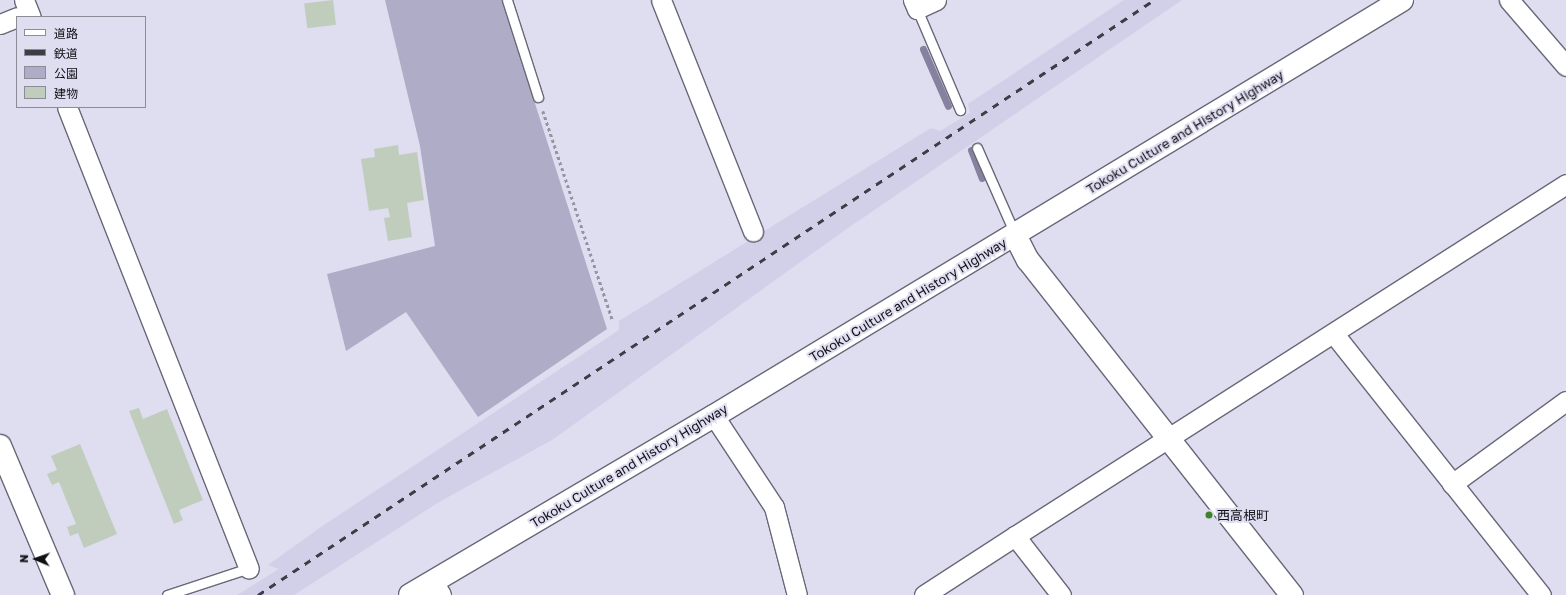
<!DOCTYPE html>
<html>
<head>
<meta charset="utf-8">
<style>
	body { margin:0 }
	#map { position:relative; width:1566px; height:595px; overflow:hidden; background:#dfddf0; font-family:"Golos Text","Noto Sans JP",sans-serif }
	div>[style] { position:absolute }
	.built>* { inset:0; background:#d2cfe9 }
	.green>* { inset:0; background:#afacc8 }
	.stream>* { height:7px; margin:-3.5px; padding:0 3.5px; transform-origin:3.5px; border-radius:3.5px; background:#85819f }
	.building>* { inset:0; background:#c0cdbc; transform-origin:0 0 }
	.path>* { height:2.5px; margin-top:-1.25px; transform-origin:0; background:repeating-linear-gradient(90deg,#9594a2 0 3px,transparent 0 6px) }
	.roads { filter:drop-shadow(1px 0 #696778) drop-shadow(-1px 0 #696778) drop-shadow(0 1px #696778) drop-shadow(0 -1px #696778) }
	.service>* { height:9px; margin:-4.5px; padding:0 4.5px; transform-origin:4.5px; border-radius:4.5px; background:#fff }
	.minor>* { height:19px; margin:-9.5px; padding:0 9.5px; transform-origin:9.5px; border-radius:9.5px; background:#fff }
	.tertiary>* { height:22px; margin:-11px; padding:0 11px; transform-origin:11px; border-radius:11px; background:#fff }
	.trunk>* { height:22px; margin:-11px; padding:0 11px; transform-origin:11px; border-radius:11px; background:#fff }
	.rail>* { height:3px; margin-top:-1.5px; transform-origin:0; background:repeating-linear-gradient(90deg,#3e3d46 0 7px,transparent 0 14px) }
	.dots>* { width:11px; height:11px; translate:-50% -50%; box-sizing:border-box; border:2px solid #dfddf0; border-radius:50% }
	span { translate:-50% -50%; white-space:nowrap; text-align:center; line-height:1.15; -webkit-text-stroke:4px #dfddf0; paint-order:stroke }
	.street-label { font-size:13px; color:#100f15 }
	.poi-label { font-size:13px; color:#100f15 }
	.left { translate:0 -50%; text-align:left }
	.legend { position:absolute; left:16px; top:16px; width:130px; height:92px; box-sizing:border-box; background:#dfddf0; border:1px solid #8c8b98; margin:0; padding:5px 7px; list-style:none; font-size:12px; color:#100f15 }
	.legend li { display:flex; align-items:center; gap:8px; height:20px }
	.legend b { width:20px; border:1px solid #8c8b98 }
	.north { position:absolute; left:16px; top:539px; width:40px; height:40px; -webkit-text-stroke:3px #dfddf0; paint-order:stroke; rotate:272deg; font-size:11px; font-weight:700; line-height:16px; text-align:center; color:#100f15 }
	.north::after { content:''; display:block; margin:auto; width:14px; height:18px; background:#100f15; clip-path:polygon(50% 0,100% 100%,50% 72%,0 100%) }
</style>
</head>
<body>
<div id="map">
	<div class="built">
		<i style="clip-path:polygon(1124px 0,1182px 0,848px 228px,552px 440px,439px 502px,294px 595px,237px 595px,279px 569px,268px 565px,321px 527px,619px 330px,619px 321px,931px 128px,940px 131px,970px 113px,968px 104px)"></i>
	</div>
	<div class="green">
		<i style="clip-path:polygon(385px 0,502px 0,607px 329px,478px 417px,406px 312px,346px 351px,327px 274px,435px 246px,420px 146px)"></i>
	</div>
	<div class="stream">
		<i style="left:923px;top:49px;width:62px;rotate:66.3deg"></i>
		<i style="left:971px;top:150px;width:30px;rotate:69deg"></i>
	</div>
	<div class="building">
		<i style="left:333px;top:0;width:25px;height:29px;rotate:83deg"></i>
		<i style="clip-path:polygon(398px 145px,399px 155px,417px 152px,424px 200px,407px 203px,412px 237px,388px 241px,384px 218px,390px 217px,388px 208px,369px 211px,361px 159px,375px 157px,374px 149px)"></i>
		<i style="clip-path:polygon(139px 408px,143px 419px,167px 409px,203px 500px,179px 510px,183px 520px,174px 524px,129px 411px)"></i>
		<i style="clip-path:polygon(80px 444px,117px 534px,84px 548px,78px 533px,70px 536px,67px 527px,76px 524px,59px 482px,52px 485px,47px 474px,57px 470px,51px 456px)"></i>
	</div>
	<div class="path">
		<i style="left:543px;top:111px;width:221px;rotate:71.6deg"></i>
	</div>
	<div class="roads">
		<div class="service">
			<i style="left:507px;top:0;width:102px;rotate:72.3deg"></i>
			<i style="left:917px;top:9px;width:110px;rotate:66.9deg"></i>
			<i style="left:977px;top:148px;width:94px;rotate:66.2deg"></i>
			<i style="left:167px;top:595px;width:86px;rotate:-18.2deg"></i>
		</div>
		<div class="minor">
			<i style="left:24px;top:0;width:18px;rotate:68deg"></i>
			<i style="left:661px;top:0;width:249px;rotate:68.3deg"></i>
			<i style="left:913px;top:0;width:10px;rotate:66deg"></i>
			<i style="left:917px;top:9px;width:21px;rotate:-25deg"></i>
			<i style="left:1509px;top:0;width:87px;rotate:49.2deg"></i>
			<i style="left:0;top:24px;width:18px;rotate:-22deg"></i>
			<i style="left:67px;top:107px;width:496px;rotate:68.5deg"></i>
			<i style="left:1334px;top:334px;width:333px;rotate:51.6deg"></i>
			<i style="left:714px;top:416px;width:109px;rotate:56.6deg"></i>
			<i style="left:774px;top:507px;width:91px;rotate:75.4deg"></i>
			<i style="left:1452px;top:484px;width:141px;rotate:-36.1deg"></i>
			<i style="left:433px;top:581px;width:16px;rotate:60deg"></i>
			<i style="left:924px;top:595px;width:108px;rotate:-33deg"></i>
			<i style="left:1061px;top:595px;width:75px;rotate:-127.9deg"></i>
			<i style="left:1015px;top:536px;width:654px;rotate:-32.57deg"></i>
		</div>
		<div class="tertiary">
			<i style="left:1015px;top:235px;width:28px;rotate:63deg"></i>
			<i style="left:1028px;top:260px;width:427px;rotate:51.8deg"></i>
			<i style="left:0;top:446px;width:162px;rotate:67.1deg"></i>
		</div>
		<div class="trunk">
			<i style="left:410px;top:595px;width:353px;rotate:-30.5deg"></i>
			<i style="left:714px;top:416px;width:804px;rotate:-31.16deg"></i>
		</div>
	</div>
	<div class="rail">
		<i style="left:258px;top:595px;width:1076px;rotate:-33.59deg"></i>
	</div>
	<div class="dots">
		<i style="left:1209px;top:515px;background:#3c8329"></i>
	</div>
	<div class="street-label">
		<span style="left:1185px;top:132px;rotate:-31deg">Tokoku Culture and History Highway</span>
		<span style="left:908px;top:300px;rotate:-31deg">Tokoku Culture and History Highway</span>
		<span style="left:629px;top:466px;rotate:-31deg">Tokoku Culture and History Highway</span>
	</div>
	<div class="poi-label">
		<span class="left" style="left:1217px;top:515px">西高根町</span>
	</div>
	<ul class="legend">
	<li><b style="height:5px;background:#fff"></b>道路</li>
	<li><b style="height:5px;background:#3e3d46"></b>鉄道</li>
	<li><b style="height:11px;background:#afacc8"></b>公園</li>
	<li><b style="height:11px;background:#c0cdbc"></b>建物</li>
	</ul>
	<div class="north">N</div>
</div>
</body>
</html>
